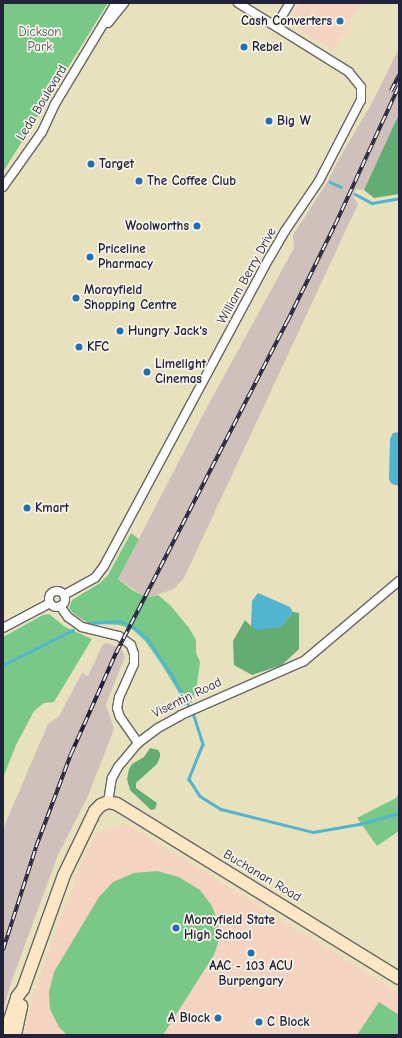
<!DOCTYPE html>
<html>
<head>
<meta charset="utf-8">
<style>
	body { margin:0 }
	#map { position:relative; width:402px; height:1038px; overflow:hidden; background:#e8e1bd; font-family:"Comic Neue",sans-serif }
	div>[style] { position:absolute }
	.built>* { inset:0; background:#f4d3c0 }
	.industrial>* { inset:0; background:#d0c0bc }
	.green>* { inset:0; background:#7ac888 }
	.forest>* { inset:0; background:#63ac74 }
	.water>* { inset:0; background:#51b5cf }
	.stream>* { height:2.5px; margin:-1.25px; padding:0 1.25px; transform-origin:1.25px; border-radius:1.25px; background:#51b5cf }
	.roads { filter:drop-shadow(1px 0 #676568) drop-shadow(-1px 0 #676568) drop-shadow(0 1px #676568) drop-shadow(0 -1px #676568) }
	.street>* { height:8px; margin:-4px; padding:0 4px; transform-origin:4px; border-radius:4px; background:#fff }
	.street>.ring { margin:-4px; padding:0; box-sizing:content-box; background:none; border:8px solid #fff; border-radius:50% }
	.secondary>* { height:12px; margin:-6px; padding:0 6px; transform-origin:6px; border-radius:6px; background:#fce6c4 }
	.rail>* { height:4px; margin-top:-2px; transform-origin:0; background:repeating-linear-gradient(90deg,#f7f3e8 0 8px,#22223b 0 16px); box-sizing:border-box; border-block:1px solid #22223b }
	.dots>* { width:11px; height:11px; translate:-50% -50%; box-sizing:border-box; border:2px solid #f7f3e8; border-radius:50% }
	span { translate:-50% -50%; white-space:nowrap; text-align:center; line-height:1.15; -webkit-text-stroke:3.5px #f7f3e8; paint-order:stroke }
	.poi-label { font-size:13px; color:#22223b; font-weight:700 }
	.right { translate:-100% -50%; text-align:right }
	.left { translate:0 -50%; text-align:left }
	.park-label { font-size:13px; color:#415c56 }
	.street-label { font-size:13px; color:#22223b }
	.frame { position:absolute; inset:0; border:4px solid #22223b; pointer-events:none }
</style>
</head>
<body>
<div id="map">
	<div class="built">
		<i style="clip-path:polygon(300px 3px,362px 3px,333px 51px,294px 26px,294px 13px)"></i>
		<i style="clip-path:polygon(127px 824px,399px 993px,399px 1035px,25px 1035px,33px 995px,81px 864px,97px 833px)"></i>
	</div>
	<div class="industrial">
		<i style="clip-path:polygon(399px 48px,399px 115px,364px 190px,356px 189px,353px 197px,358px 204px,184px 578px,174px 589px,150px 597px,142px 595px,118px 579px,206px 409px,294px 248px,293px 235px,326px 184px,343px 152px,373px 101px)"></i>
		<i style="clip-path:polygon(108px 643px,121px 648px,125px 657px,106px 704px,114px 729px,88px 796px,58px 855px,12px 980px,3px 1010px,3px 829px,48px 724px,59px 716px,82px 673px,88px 676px,103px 644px)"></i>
	</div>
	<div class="green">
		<i style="clip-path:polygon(3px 3px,108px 3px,3px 172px)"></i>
		<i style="clip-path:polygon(131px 533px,139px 539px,118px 579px,132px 590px,142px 595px,150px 597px,158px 595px,171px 606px,189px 628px,196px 640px,196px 653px,200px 662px,197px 685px,192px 702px,183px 706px,179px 704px,182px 700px,179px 693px,160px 662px,145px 641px,132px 629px,119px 625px,88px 623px,74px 614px,69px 608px,72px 600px,100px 583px,108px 575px)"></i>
		<i style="clip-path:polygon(49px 614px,65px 627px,92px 639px,54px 702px,44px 703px,34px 711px,16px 745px,3px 778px,3px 637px,43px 615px)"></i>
		<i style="clip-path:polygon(399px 794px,399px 831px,377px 846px,357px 818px,396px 798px)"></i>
		<i style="clip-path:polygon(157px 871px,179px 877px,200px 890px,212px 906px,218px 923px,219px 940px,214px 955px,163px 1035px,67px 1035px,59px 1027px,50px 1009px,49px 992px,54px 972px,99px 897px,113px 882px,134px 873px)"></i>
		<i style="clip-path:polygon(379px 1002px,399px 1015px,399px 1035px,357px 1035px)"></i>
	</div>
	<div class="forest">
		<i style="clip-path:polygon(399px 114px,399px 194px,374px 198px,364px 190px)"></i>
		<i style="clip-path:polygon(293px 612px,299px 613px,299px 649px,282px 665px,252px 675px,234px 665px,233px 641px,245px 620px,251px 626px,281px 627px)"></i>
		<i style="clip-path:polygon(150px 748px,158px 750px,160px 753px,160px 757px,157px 764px,136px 783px,136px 788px,157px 803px,155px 809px,151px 810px,130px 790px,127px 779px,129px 769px,132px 764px,144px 757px)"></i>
	</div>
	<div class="water">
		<i style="clip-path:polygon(399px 432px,399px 486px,392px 484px,389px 480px,390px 439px,393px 433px)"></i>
		<i style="clip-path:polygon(258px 593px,290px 607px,293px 612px,281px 627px,258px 630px,251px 626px,252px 601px)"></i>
	</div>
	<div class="stream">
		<i style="left:330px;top:182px;width:12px;rotate:24deg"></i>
		<i style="left:355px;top:194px;width:19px;rotate:28deg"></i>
		<i style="left:372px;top:203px;width:27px;rotate:-10deg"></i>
		<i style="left:88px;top:623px;width:33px;rotate:-3deg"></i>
		<i style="left:121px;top:621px;width:16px;rotate:27deg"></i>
		<i style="left:135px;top:628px;width:16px;rotate:40deg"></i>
		<i style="left:147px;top:638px;width:45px;rotate:56deg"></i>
		<i style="left:172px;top:675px;width:43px;rotate:61.1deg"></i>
		<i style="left:193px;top:713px;width:33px;rotate:72deg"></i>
		<i style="left:203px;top:744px;width:38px;rotate:112deg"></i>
		<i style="left:189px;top:779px;width:20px;rotate:57deg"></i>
		<i style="left:200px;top:796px;width:25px;rotate:32deg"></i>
		<i style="left:221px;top:809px;width:95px;rotate:14deg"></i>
		<i style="left:313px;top:832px;width:48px;rotate:-9.7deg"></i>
		<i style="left:360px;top:824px;width:41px;rotate:-15.8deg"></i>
		<i style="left:3px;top:665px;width:78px;rotate:-26.6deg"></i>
	</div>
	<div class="roads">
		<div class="street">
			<i style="left:108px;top:23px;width:26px;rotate:-51deg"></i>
			<i style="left:276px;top:26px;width:27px;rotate:-59deg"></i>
			<i style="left:3px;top:187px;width:67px;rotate:-54.7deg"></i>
			<i style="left:42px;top:132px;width:31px;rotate:-65deg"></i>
			<i style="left:55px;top:104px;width:118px;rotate:-58.9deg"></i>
			<i class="ring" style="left:49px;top:591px;width:8px;height:8px"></i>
			<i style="left:64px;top:595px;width:35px;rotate:-29deg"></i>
			<i style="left:95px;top:578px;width:15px;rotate:-53deg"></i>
			<i style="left:104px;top:566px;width:351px;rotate:-61.8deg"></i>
			<i style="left:270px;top:257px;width:30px;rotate:-60deg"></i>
			<i style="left:285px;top:231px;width:60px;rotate:-55.8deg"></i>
			<i style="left:319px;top:181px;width:91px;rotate:-62.6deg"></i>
			<i style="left:361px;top:100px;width:13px;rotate:-90deg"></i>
			<i style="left:361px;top:87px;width:19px;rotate:-129deg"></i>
			<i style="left:349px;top:72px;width:131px;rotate:-148.1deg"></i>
			<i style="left:60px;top:606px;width:14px;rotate:54deg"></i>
			<i style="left:68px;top:617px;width:17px;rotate:36deg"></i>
			<i style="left:82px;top:627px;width:38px;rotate:14deg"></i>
			<i style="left:119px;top:636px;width:15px;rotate:37deg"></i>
			<i style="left:131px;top:645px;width:9px;rotate:72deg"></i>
			<i style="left:134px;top:654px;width:10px;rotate:90deg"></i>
			<i style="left:134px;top:664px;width:36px;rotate:114deg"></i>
			<i style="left:119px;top:697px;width:11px;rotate:100deg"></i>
			<i style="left:117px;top:708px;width:9px;rotate:72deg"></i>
			<i style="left:120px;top:717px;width:32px;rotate:55deg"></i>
			<i style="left:3px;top:628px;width:53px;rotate:-28deg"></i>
			<i style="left:108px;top:802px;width:24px;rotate:-81deg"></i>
			<i style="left:112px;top:778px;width:13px;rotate:-61deg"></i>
			<i style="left:118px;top:767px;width:31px;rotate:-50deg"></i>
			<i style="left:138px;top:743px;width:25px;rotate:-37deg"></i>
			<i style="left:158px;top:728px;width:26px;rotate:-29deg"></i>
			<i style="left:181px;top:715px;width:134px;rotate:-23.7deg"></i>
			<i style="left:304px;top:661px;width:124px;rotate:-40.1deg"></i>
		</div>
		<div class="secondary">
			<i style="left:5px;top:1035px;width:40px;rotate:-72deg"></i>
			<i style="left:17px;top:997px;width:10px;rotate:-53deg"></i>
			<i style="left:23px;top:989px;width:121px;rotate:-70.2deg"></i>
			<i style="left:64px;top:875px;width:71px;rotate:-64.2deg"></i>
			<i style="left:95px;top:811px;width:8px;rotate:-45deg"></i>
			<i style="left:101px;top:805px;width:8px;rotate:-23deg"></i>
			<i style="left:108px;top:802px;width:9px;rotate:13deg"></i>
			<i style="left:117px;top:804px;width:331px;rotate:31.7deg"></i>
			<i style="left:15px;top:1035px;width:30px;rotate:-78deg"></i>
		</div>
	</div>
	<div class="rail">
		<i style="left:391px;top:91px;width:18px;rotate:-63deg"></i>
		<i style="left:3px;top:950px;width:108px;rotate:-72.2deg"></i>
		<i style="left:36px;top:847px;width:99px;rotate:-69.4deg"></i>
		<i style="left:71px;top:754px;width:111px;rotate:-66deg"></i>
		<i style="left:116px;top:653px;width:373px;rotate:-62.7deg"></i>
		<i style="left:287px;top:322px;width:108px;rotate:-63.7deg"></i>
		<i style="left:335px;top:225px;width:153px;rotate:-65.3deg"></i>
	</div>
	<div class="dots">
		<i style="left:340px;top:21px;background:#1f6fb2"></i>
		<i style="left:244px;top:47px;background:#1f6fb2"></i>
		<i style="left:269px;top:121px;background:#1f6fb2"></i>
		<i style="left:91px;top:164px;background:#1f6fb2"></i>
		<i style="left:139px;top:181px;background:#1f6fb2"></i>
		<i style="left:197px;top:226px;background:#1f6fb2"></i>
		<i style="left:90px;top:257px;background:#1f6fb2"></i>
		<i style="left:76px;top:298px;background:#1f6fb2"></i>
		<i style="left:120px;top:331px;background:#1f6fb2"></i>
		<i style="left:79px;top:347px;background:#1f6fb2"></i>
		<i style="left:147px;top:372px;background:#1f6fb2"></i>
		<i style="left:27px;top:508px;background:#1f6fb2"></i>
		<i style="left:176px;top:928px;background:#1f6fb2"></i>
		<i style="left:251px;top:953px;background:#1f6fb2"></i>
		<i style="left:218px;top:1018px;background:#1f6fb2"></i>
		<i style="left:259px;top:1022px;background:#1f6fb2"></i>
	</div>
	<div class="poi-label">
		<span class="right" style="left:332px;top:21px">Cash Converters</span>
		<span class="left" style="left:252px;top:47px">Rebel</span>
		<span class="left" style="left:277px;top:121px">Big W</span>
		<span class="left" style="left:99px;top:164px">Target</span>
		<span class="left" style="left:147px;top:181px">The Coffee Club</span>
		<span class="right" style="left:189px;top:226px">Woolworths</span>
		<span class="left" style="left:98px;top:257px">Priceline<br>Pharmacy</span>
		<span class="left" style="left:84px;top:298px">Morayfield<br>Shopping Centre</span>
		<span class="left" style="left:128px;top:331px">Hungry Jack's</span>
		<span class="left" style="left:87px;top:347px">KFC</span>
		<span class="left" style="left:155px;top:372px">Limelight<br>Cinemas</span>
		<span class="left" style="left:35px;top:508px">Kmart</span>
		<span class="left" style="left:184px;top:928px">Morayfield State<br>High School</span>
		<span style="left:251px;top:974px">AAC - 103 ACU<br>Burpengary</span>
		<span class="right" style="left:210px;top:1018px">A Block</span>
		<span class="left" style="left:267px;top:1022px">C Block</span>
	</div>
	<div class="park-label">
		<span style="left:40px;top:40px">Dickson<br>Park</span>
	</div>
	<div class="street-label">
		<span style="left:42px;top:103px;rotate:-59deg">Leda Boulevard</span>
		<span style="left:247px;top:276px;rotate:-61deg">William Berry Drive</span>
		<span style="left:187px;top:698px;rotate:-26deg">Visentin Road</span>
		<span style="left:262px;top:876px;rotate:31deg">Buchanan Road</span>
	</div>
	<div class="frame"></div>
</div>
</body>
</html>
